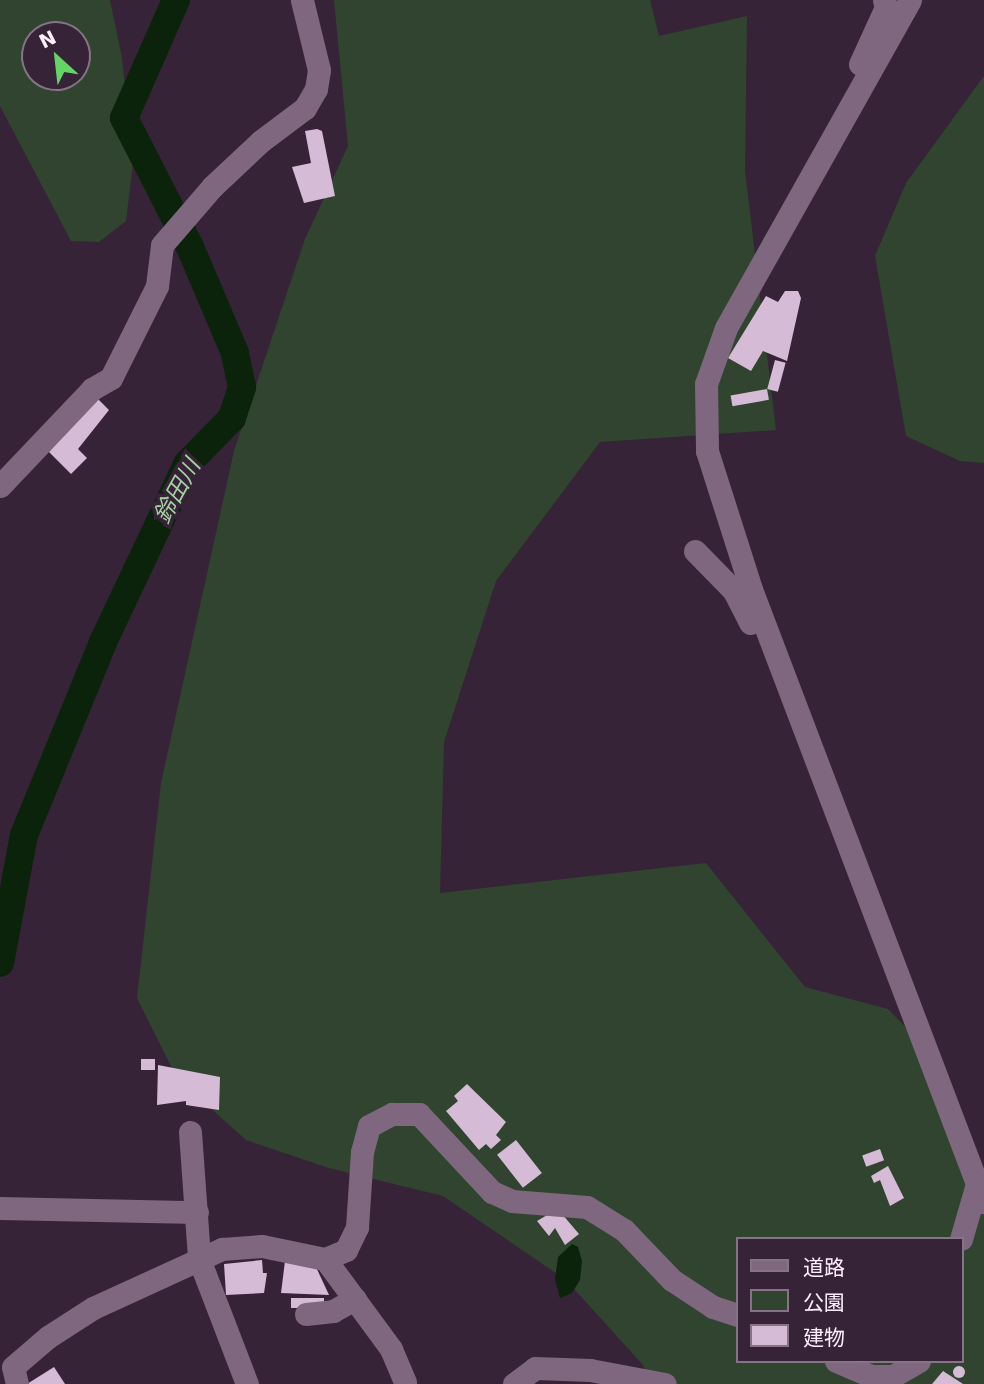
<!DOCTYPE html>
<html>
<head>
<meta charset="utf-8">
<style>
	body { margin:0 }
	#map { position:relative; width:984px; height:1384px; overflow:hidden; background:#372338; font-family:"DejaVu Sans","Noto Sans JP",sans-serif }
	div>[style] { position:absolute }
	.green>* { inset:0; background:#30442f }
	.water>* { inset:0; background:#0a230a }
	.river>* { height:28px; margin:-14px; padding:0 14px; transform-origin:14px; border-radius:14px; background:#0a230a }
	.building>* { inset:0; background:#d5bbd6; transform-origin:0 0 }
	.round { border-radius:50% }
	.minor>* { height:23px; margin:-11.5px; padding:0 11.5px; transform-origin:11.5px; border-radius:11.5px; background:#7e677f }
	span { translate:-50% -50%; white-space:nowrap; text-align:center; line-height:1.15; -webkit-text-stroke:7px #372338; paint-order:stroke }
	.water-label { font-size:23px; color:#a3d2a1; font-style:italic }
	.legend { position:absolute; left:736px; top:1237px; width:228px; height:126px; box-sizing:border-box; background:#372338; border:2px solid #867486; margin:0; padding:9px 12px; list-style:none; font-size:21px; color:#fceefc }
	.legend li { display:flex; align-items:center; gap:14px; height:35px }
	.legend b { width:35px; border:2px solid #867486 }
	.north { position:absolute; left:21px; top:21px; width:70px; height:70px; box-sizing:border-box; background:#372338; border:2px solid #867486; border-radius:50%; rotate:333deg; font-size:19px; font-weight:700; line-height:28px; text-align:center; color:#fceefc }
	.north::after { content:''; display:block; margin:auto; width:24px; height:32px; background:#65d467; clip-path:polygon(50% 0,100% 100%,50% 72%,0 100%) }
</style>
</head>
<body>
<div id="map">
	<div class="green">
		<i style="clip-path:polygon(evenodd,0 0,110px 0,122px 58px,133px 164px,126px 221px,99px 242px,71px 241px,0 106px,0 0,35px 35px,77px 35px,77px 77px,35px 77px,35px 35px)"></i>
		<i style="clip-path:polygon(evenodd,334px 0,650px 0,659px 36px,747px 16px,745px 171px,776px 430px,600px 442px,496px 581px,444px 742px,440px 893px,706px 863px,805px 987px,888px 1009px,942px 1065px,984px 1204px,984px 1384px,650px 1384px,643px 1365px,566px 1280px,443px 1196px,329px 1168px,246px 1140px,177px 1078px,137px 998px,161px 783px,234px 451px,305px 239px,348px 146px,334px 0,737px 1239px,961px 1239px,961px 1361px,737px 1361px,737px 1239px)"></i>
		<i style="clip-path:polygon(984px 76px,984px 463px,960px 461px,906px 436px,875px 256px,906px 183px)"></i>
	</div>
	<div class="water">
		<i style="clip-path:polygon(572px 1244px,578px 1247px,582px 1261px,580px 1280px,572px 1293px,560px 1298px,555px 1279px,558px 1257px)"></i>
	</div>
	<div class="river">
		<i style="left:0;top:963px;width:130px;rotate:-79.4deg"></i>
		<i style="left:24px;top:835px;width:209px;rotate:-67.7deg"></i>
		<i style="left:103px;top:642px;width:197px;rotate:-64.7deg"></i>
		<i style="left:187px;top:464px;width:64px;rotate:-45.6deg"></i>
		<i style="left:232px;top:418px;width:33px;rotate:-72deg"></i>
		<i style="left:242px;top:387px;width:35px;rotate:-102deg"></i>
		<i style="left:235px;top:353px;width:115px;rotate:-113deg"></i>
		<i style="left:190px;top:247px;width:145px;rotate:-117.1deg"></i>
		<i style="left:124px;top:118px;width:129px;rotate:-66.2deg"></i>
	</div>
	<div class="building">
		<i style="clip-path:polygon(317px 129px,322px 131px,335px 196px,304px 203px,292px 167px,311px 163px,305px 131px)"></i>
		<i style="clip-path:polygon(785px 291px,798px 291px,801px 298px,787px 361px,763px 351px,751px 371px,728px 358px,766px 296px,778px 302px)"></i>
		<i style="left:775px;top:360px;width:11px;height:30px;rotate:15deg"></i>
		<i style="left:767px;top:389px;width:11px;height:37px;rotate:80deg"></i>
		<i style="clip-path:polygon(94px 395px,109px 410px,78px 449px,87px 458px,71px 474px,49px 452px)"></i>
		<i style="left:141px;top:1059px;width:14px;height:11px"></i>
		<i style="clip-path:polygon(158px 1065px,220px 1077px,219px 1110px,186px 1105px,186px 1101px,157px 1105px)"></i>
		<i style="clip-path:polygon(467px 1084px,506px 1122px,496px 1135px,501px 1140px,491px 1149px,486px 1144px,479px 1150px,446px 1111px,458px 1101px,454px 1096px)"></i>
		<i style="left:516px;top:1140px;width:42px;height:24px;rotate:52deg"></i>
		<i style="left:880px;top:1149px;width:12px;height:19px;rotate:70deg"></i>
		<i style="clip-path:polygon(888px 1166px,904px 1198px,890px 1206px,880px 1180px,874px 1183px,871px 1176px)"></i>
		<i style="clip-path:polygon(554px 1211px,562px 1214px,579px 1234px,565px 1245px,555px 1228px,549px 1236px,537px 1221px)"></i>
		<i style="clip-path:polygon(262px 1260px,263px 1273px,267px 1273px,264px 1293px,226px 1295px,224px 1264px)"></i>
		<i style="clip-path:polygon(285px 1261px,316px 1267px,329px 1295px,281px 1293px)"></i>
		<i style="left:324px;top:1298px;width:10px;height:33px;rotate:90deg"></i>
		<i class="round" style="left:953px;top:1366px;width:12px;height:12px"></i>
		<i style="clip-path:polygon(54px 1367px,65px 1384px,27px 1384px)"></i>
		<i style="clip-path:polygon(943px 1371px,960px 1382px,963px 1384px,932px 1384px)"></i>
	</div>
	<div class="minor">
		<i style="left:910px;top:0;width:376px;rotate:119.3deg"></i>
		<i style="left:726px;top:328px;width:59px;rotate:109.7deg"></i>
		<i style="left:706px;top:384px;width:67px;rotate:89.1deg"></i>
		<i style="left:707px;top:451px;width:145px;rotate:72.3deg"></i>
		<i style="left:751px;top:589px;width:656px;rotate:69.19deg"></i>
		<i style="left:860px;top:64px;width:63px;rotate:-65.5deg"></i>
		<i style="left:886px;top:7px;width:7px;rotate:-106deg"></i>
		<i style="left:0;top:486px;width:134px;rotate:-46.5deg"></i>
		<i style="left:92px;top:389px;width:22px;rotate:-30deg"></i>
		<i style="left:111px;top:378px;width:103px;rotate:-63.4deg"></i>
		<i style="left:157px;top:286px;width:41px;rotate:-83deg"></i>
		<i style="left:162px;top:245px;width:77px;rotate:-49.2deg"></i>
		<i style="left:212px;top:187px;width:67px;rotate:-43.2deg"></i>
		<i style="left:261px;top:141px;width:55px;rotate:-36.9deg"></i>
		<i style="left:305px;top:108px;width:22px;rotate:-60deg"></i>
		<i style="left:316px;top:89px;width:19px;rotate:-81deg"></i>
		<i style="left:319px;top:70px;width:72px;rotate:-103.7deg"></i>
		<i style="left:695px;top:551px;width:56px;rotate:45.7deg"></i>
		<i style="left:734px;top:591px;width:36px;rotate:63deg"></i>
		<i style="left:190px;top:1132px;width:127px;rotate:85.9deg"></i>
		<i style="left:199px;top:1259px;width:134px;rotate:69deg"></i>
		<i style="left:0;top:1208px;width:197px;rotate:1.2deg"></i>
		<i style="left:961px;top:1239px;width:57px;rotate:-73.8deg"></i>
		<i style="left:325px;top:1259px;width:112px;rotate:53.7deg"></i>
		<i style="left:391px;top:1349px;width:36px;rotate:67deg"></i>
		<i style="left:306px;top:1314px;width:27px;rotate:-6deg"></i>
		<i style="left:333px;top:1311px;width:25px;rotate:-29deg"></i>
		<i style="left:836px;top:1361px;width:38px;rotate:23deg"></i>
		<i style="left:871px;top:1376px;width:22px"></i>
		<i style="left:893px;top:1376px;width:30px;rotate:-30deg"></i>
		<i style="left:17px;top:1384px;width:17px;rotate:-103deg"></i>
		<i style="left:13px;top:1367px;width:46px;rotate:-40.6deg"></i>
		<i style="left:48px;top:1337px;width:54px;rotate:-32.8deg"></i>
		<i style="left:93px;top:1308px;width:142px;rotate:-24.6deg"></i>
		<i style="left:222px;top:1249px;width:40px;rotate:-4.3deg"></i>
		<i style="left:262px;top:1246px;width:64px;rotate:11.7deg"></i>
		<i style="left:325px;top:1259px;width:23px;rotate:-23deg"></i>
		<i style="left:346px;top:1250px;width:25px;rotate:-64deg"></i>
		<i style="left:357px;top:1227px;width:75px;rotate:-86.2deg"></i>
		<i style="left:362px;top:1152px;width:27px;rotate:-75deg"></i>
		<i style="left:369px;top:1126px;width:26px;rotate:-28deg"></i>
		<i style="left:392px;top:1114px;width:27px"></i>
		<i style="left:419px;top:1114px;width:107px;rotate:46.9deg"></i>
		<i style="left:492px;top:1192px;width:22px;rotate:24deg"></i>
		<i style="left:512px;top:1201px;width:75px;rotate:4.6deg"></i>
		<i style="left:587px;top:1207px;width:44px;rotate:31.9deg"></i>
		<i style="left:624px;top:1230px;width:69px;rotate:46.2deg"></i>
		<i style="left:672px;top:1280px;width:49px;rotate:33.4deg"></i>
		<i style="left:713px;top:1307px;width:25px;rotate:18deg"></i>
		<i style="left:514px;top:1384px;width:26px;rotate:-37deg"></i>
		<i style="left:535px;top:1368px;width:55px;rotate:2.1deg"></i>
		<i style="left:590px;top:1370px;width:76px;rotate:10.6deg"></i>
	</div>
	<div class="water-label">
		<span style="left:177px;top:491px;rotate:-61deg">鈴田川</span>
	</div>
	<ul class="legend">
	<li><b style="height:9px;background:#7e677f"></b>道路</li>
	<li><b style="height:19px;background:#30442f"></b>公園</li>
	<li><b style="height:19px;background:#d5bbd6"></b>建物</li>
	</ul>
	<div class="north">N</div>
</div>
</body>
</html>
